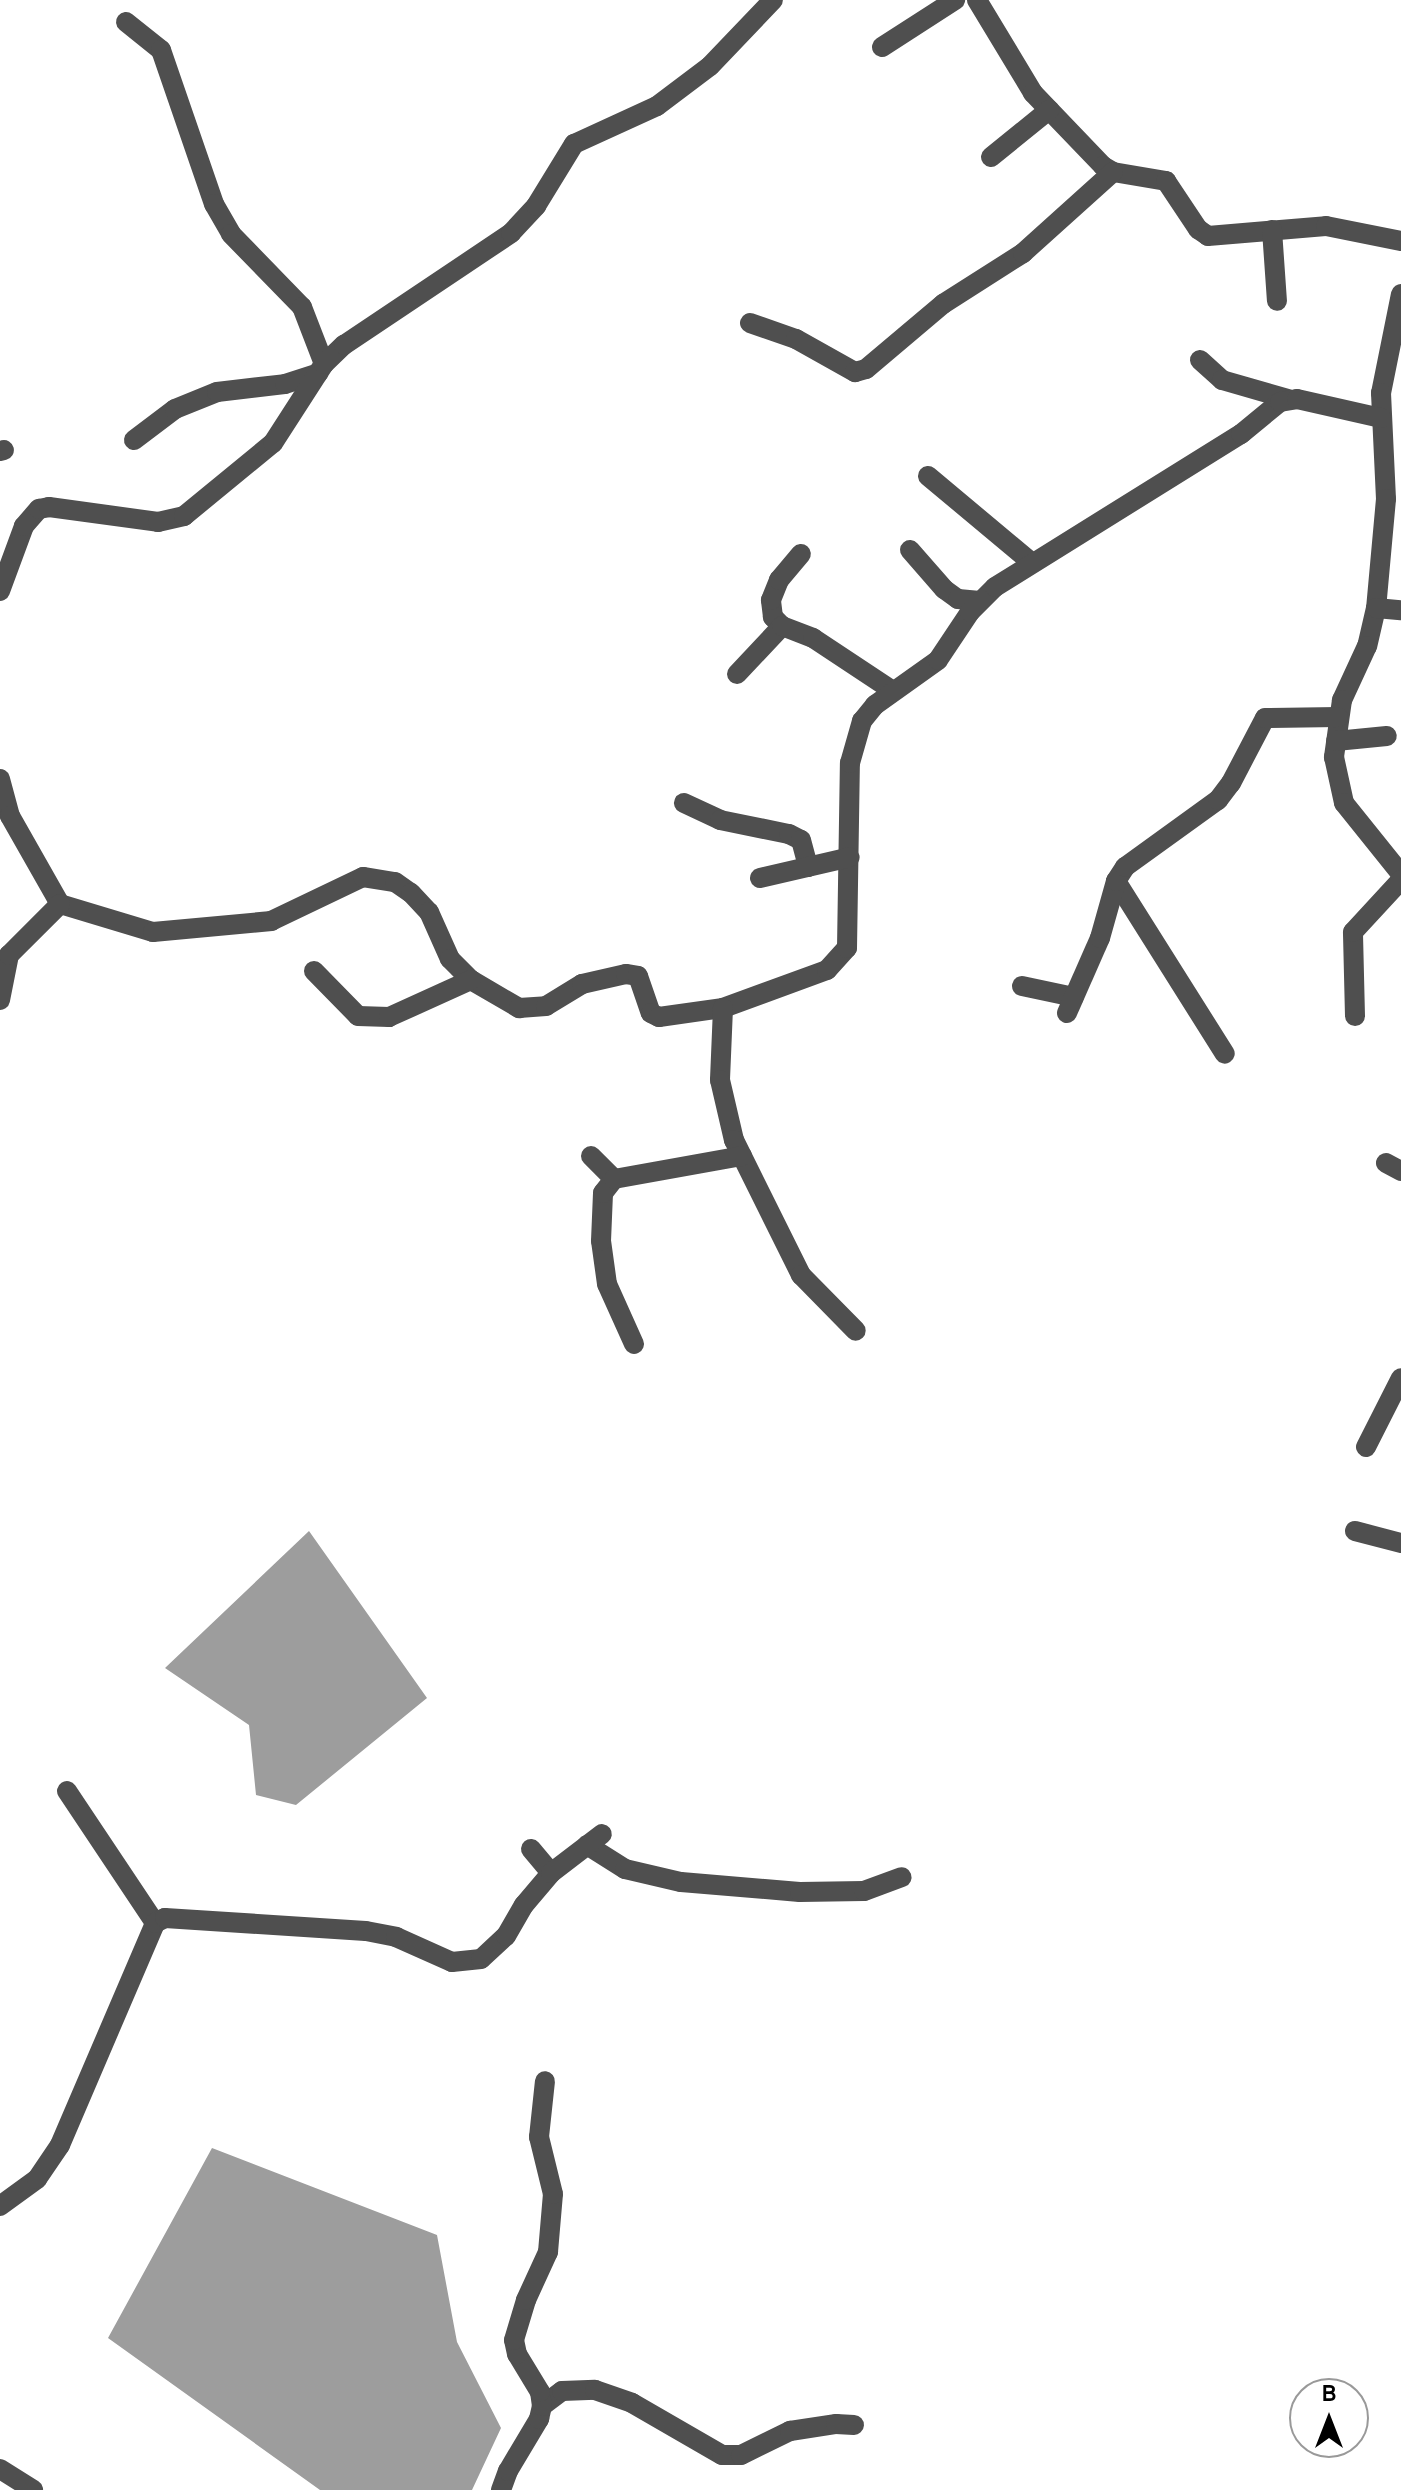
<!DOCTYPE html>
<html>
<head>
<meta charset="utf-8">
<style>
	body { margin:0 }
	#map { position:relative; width:1401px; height:2490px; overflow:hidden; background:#fff; font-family:Overpass,sans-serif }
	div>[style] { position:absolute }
	.water>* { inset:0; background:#9d9d9d }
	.minor>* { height:20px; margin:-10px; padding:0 10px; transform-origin:10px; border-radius:10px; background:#4f4f4f }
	span { translate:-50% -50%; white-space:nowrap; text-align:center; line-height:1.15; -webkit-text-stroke:6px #fff; paint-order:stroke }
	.north { position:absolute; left:1289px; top:2378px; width:80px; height:80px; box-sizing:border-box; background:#fff; border:2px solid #999; border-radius:50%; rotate:0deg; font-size:22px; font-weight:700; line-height:32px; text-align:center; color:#000 }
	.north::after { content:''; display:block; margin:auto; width:28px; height:36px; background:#000; clip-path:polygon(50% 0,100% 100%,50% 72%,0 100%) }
</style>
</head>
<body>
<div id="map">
	<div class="water">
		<i style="clip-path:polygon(309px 1531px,427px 1698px,296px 1805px,256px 1795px,249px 1725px,165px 1668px)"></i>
		<i style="clip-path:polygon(212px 2148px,437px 2235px,457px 2342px,501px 2428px,472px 2490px,320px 2490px,108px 2338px)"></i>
	</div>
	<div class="minor">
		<i style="left:977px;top:0;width:109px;rotate:58.9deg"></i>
		<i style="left:1033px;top:93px;width:101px;rotate:46.2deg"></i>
		<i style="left:1103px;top:166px;width:12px;rotate:31deg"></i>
		<i style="left:1113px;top:172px;width:54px;rotate:9.6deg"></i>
		<i style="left:1166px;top:181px;width:58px;rotate:56.3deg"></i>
		<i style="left:1198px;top:229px;width:12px;rotate:35deg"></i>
		<i style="left:1208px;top:236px;width:118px;rotate:-4.8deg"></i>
		<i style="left:1326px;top:226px;width:76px;rotate:11.3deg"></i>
		<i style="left:126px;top:22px;width:45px;rotate:38.7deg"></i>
		<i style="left:161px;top:50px;width:163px;rotate:71deg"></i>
		<i style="left:214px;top:204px;width:34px;rotate:60deg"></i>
		<i style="left:231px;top:234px;width:102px;rotate:45.8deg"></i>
		<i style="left:302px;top:307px;width:61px;rotate:68.9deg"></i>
		<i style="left:882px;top:47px;width:87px;rotate:-32.8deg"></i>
		<i style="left:991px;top:157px;width:75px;rotate:-39deg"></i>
		<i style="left:1272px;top:230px;width:71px;rotate:86deg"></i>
		<i style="left:1401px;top:294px;width:101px;rotate:101.4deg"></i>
		<i style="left:1381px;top:393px;width:106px;rotate:87.3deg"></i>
		<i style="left:1386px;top:499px;width:109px;rotate:95.2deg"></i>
		<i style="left:1376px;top:608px;width:39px;rotate:103deg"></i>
		<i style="left:1367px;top:646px;width:60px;rotate:114.8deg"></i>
		<i style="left:1342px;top:700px;width:58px;rotate:98deg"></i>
		<i style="left:1334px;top:757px;width:47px;rotate:77.7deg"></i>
		<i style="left:1344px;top:803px;width:91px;rotate:51.2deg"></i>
		<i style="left:750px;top:323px;width:49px;rotate:19.2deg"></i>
		<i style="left:796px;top:339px;width:68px;rotate:29.2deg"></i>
		<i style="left:855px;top:372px;width:11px;rotate:-15deg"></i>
		<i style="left:866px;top:369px;width:101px;rotate:-40.2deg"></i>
		<i style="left:943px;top:304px;width:95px;rotate:-32.5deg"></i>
		<i style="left:1023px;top:253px;width:121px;rotate:-42deg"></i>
		<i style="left:1200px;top:360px;width:30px;rotate:42deg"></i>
		<i style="left:1222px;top:380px;width:69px;rotate:16.1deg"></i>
		<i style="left:134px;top:440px;width:51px;rotate:-37.1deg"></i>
		<i style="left:175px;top:409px;width:45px;rotate:-22deg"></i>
		<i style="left:217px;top:392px;width:68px;rotate:-6.7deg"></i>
		<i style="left:285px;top:384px;width:35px;rotate:-18deg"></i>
		<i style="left:0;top:451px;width:4px;rotate:-14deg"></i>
		<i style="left:928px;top:476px;width:134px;rotate:39.9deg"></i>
		<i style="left:910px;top:550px;width:52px;rotate:48.9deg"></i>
		<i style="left:944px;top:589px;width:17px;rotate:36deg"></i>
		<i style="left:958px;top:599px;width:22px;rotate:5deg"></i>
		<i style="left:0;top:591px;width:69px;rotate:-69.7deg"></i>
		<i style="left:24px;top:526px;width:23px;rotate:-49deg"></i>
		<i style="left:39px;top:509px;width:10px;rotate:-11deg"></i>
		<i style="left:49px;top:507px;width:110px;rotate:7.8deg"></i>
		<i style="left:158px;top:522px;width:27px;rotate:-13deg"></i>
		<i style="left:184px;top:516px;width:115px;rotate:-39.4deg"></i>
		<i style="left:273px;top:443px;width:94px;rotate:-57.2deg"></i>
		<i style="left:324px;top:364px;width:28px;rotate:-44deg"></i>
		<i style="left:344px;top:345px;width:201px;rotate:-33.8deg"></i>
		<i style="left:511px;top:233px;width:37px;rotate:-47deg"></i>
		<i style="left:536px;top:206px;width:73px;rotate:-58.5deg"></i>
		<i style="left:574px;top:144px;width:91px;rotate:-24.6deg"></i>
		<i style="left:657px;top:106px;width:66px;rotate:-37deg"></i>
		<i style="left:710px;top:66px;width:91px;rotate:-46.3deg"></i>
		<i style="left:1376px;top:608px;width:25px;rotate:5deg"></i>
		<i style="left:782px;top:626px;width:13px;rotate:-135deg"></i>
		<i style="left:773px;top:617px;width:17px;rotate:-97deg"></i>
		<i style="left:771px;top:600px;width:22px;rotate:-68deg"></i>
		<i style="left:779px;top:580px;width:34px;rotate:-50deg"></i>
		<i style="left:737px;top:674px;width:66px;rotate:-46.8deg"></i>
		<i style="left:782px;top:626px;width:33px;rotate:21deg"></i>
		<i style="left:813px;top:638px;width:96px;rotate:33.5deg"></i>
		<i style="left:1336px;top:741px;width:51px;rotate:-5.6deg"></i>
		<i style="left:0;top:779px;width:38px;rotate:75deg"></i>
		<i style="left:10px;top:816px;width:101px;rotate:60.4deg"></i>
		<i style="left:60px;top:904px;width:97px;rotate:16.8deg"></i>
		<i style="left:153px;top:932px;width:119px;rotate:-5.3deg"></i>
		<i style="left:271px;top:921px;width:102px;rotate:-25.6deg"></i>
		<i style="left:363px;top:877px;width:32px;rotate:9deg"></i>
		<i style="left:395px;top:882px;width:19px;rotate:35deg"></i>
		<i style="left:411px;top:893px;width:26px;rotate:47deg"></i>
		<i style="left:429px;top:912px;width:51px;rotate:65.9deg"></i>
		<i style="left:450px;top:959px;width:30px;rotate:45deg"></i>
		<i style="left:471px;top:980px;width:56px;rotate:30.3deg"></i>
		<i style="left:519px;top:1008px;width:27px;rotate:-4deg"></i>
		<i style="left:546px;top:1006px;width:42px;rotate:-31.4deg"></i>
		<i style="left:582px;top:984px;width:45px;rotate:-12.8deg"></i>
		<i style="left:626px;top:974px;width:12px;rotate:9deg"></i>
		<i style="left:638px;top:976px;width:39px;rotate:71deg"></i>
		<i style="left:651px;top:1013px;width:9px;rotate:27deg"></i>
		<i style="left:659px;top:1017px;width:65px;rotate:-8deg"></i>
		<i style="left:723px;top:1008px;width:111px;rotate:-20.1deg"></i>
		<i style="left:827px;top:970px;width:30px;rotate:-48deg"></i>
		<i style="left:847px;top:948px;width:185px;rotate:-89.1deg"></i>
		<i style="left:850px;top:763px;width:44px;rotate:-74.1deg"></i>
		<i style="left:862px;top:721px;width:21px;rotate:-51deg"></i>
		<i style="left:875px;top:705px;width:77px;rotate:-35.5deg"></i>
		<i style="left:938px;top:660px;width:58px;rotate:-56.3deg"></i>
		<i style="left:970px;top:612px;width:35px;rotate:-45deg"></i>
		<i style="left:995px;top:587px;width:290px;rotate:-31.9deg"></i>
		<i style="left:1241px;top:434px;width:50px;rotate:-39.4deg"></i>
		<i style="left:1280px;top:402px;width:17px;rotate:-10deg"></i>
		<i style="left:1297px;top:399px;width:86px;rotate:12.7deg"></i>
		<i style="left:684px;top:803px;width:40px;rotate:25deg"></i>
		<i style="left:720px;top:820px;width:70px;rotate:11.5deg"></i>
		<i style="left:789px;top:834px;width:13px;rotate:27deg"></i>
		<i style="left:801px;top:840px;width:28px;rotate:75deg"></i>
		<i style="left:760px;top:878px;width:92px;rotate:-13.1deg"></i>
		<i style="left:1116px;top:881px;width:204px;rotate:57.8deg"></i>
		<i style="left:314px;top:971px;width:63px;rotate:45.6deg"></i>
		<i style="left:358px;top:1016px;width:31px;rotate:2deg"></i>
		<i style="left:389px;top:1017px;width:90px;rotate:-24.3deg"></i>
		<i style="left:1022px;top:986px;width:53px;rotate:11.9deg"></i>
		<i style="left:0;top:1000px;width:46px;rotate:-78.7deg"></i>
		<i style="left:9px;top:955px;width:72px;rotate:-45deg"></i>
		<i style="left:723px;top:1008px;width:72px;rotate:92.4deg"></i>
		<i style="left:720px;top:1080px;width:62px;rotate:76.9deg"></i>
		<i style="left:734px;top:1140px;width:151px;rotate:63.6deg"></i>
		<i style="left:801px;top:1275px;width:78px;rotate:45.5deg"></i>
		<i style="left:1067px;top:1013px;width:82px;rotate:-66.3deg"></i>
		<i style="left:1100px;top:938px;width:59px;rotate:-74.3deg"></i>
		<i style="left:1116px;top:881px;width:17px;rotate:-57deg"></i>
		<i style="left:1125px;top:867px;width:115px;rotate:-35.8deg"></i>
		<i style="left:1218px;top:800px;width:21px;rotate:-53deg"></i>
		<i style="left:1231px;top:783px;width:73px;rotate:-62.4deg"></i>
		<i style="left:1265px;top:718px;width:73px;rotate:-0.8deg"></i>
		<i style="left:1355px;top:1016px;width:84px;rotate:-91.4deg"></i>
		<i style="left:1353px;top:932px;width:71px;rotate:-47.3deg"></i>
		<i style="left:591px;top:1156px;width:33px;rotate:45deg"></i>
		<i style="left:1386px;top:1163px;width:17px;rotate:28deg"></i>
		<i style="left:634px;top:1344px;width:66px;rotate:-114.2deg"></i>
		<i style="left:607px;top:1284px;width:43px;rotate:-97.9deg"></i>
		<i style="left:601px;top:1241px;width:48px;rotate:-87.6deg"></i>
		<i style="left:603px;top:1193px;width:18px;rotate:-52deg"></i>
		<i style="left:614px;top:1179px;width:130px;rotate:-10.2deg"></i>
		<i style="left:1366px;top:1447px;width:77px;rotate:-63.1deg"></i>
		<i style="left:1355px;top:1531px;width:48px;rotate:14.6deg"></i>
		<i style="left:67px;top:1791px;width:159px;rotate:56.3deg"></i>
		<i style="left:587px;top:1845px;width:45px;rotate:32.3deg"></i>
		<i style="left:625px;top:1869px;width:57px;rotate:13.1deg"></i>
		<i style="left:681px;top:1882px;width:119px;rotate:4.8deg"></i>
		<i style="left:800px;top:1892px;width:64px;rotate:-0.9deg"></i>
		<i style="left:864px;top:1891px;width:40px;rotate:-20.2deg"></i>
		<i style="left:531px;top:1849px;width:31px;rotate:50deg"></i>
		<i style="left:0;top:2206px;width:46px;rotate:-36.1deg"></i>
		<i style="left:37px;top:2179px;width:41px;rotate:-55.9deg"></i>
		<i style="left:60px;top:2145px;width:241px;rotate:-66.8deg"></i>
		<i style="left:155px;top:1923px;width:11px;rotate:-27deg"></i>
		<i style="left:165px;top:1918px;width:201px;rotate:3.7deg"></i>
		<i style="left:366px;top:1931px;width:31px;rotate:11deg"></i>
		<i style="left:396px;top:1937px;width:61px;rotate:24.1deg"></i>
		<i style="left:452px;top:1962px;width:29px;rotate:-6deg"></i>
		<i style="left:481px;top:1959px;width:34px;rotate:-43deg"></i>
		<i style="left:506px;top:1936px;width:36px;rotate:-60deg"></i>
		<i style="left:524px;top:1905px;width:42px;rotate:-49.8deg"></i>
		<i style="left:551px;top:1873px;width:64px;rotate:-37.4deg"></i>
		<i style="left:542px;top:2406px;width:25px;rotate:-37deg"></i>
		<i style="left:562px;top:2391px;width:33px;rotate:-2deg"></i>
		<i style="left:595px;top:2390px;width:39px;rotate:19deg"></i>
		<i style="left:632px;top:2403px;width:104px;rotate:30deg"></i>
		<i style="left:722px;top:2455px;width:19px"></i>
		<i style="left:741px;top:2455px;width:55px;rotate:-26.1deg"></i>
		<i style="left:790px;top:2431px;width:47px;rotate:-8.7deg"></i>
		<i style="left:836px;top:2424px;width:18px;rotate:3deg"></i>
		<i style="left:0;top:2469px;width:39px;rotate:32deg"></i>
		<i style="left:501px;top:2490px;width:20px;rotate:-70deg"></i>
		<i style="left:508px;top:2471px;width:61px;rotate:-59.2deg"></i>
		<i style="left:539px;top:2419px;width:13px;rotate:-77deg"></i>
		<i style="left:542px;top:2406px;width:14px;rotate:-98deg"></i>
		<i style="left:540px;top:2392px;width:44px;rotate:-121.2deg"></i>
		<i style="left:517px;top:2354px;width:14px;rotate:-102deg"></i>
		<i style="left:514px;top:2340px;width:42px;rotate:-73.3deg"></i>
		<i style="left:526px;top:2300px;width:53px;rotate:-65.4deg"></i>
		<i style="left:548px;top:2252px;width:58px;rotate:-85.1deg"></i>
		<i style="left:553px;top:2194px;width:59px;rotate:-103.8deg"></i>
		<i style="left:539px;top:2137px;width:56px;rotate:-83.9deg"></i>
	</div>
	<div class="north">B</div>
</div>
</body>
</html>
